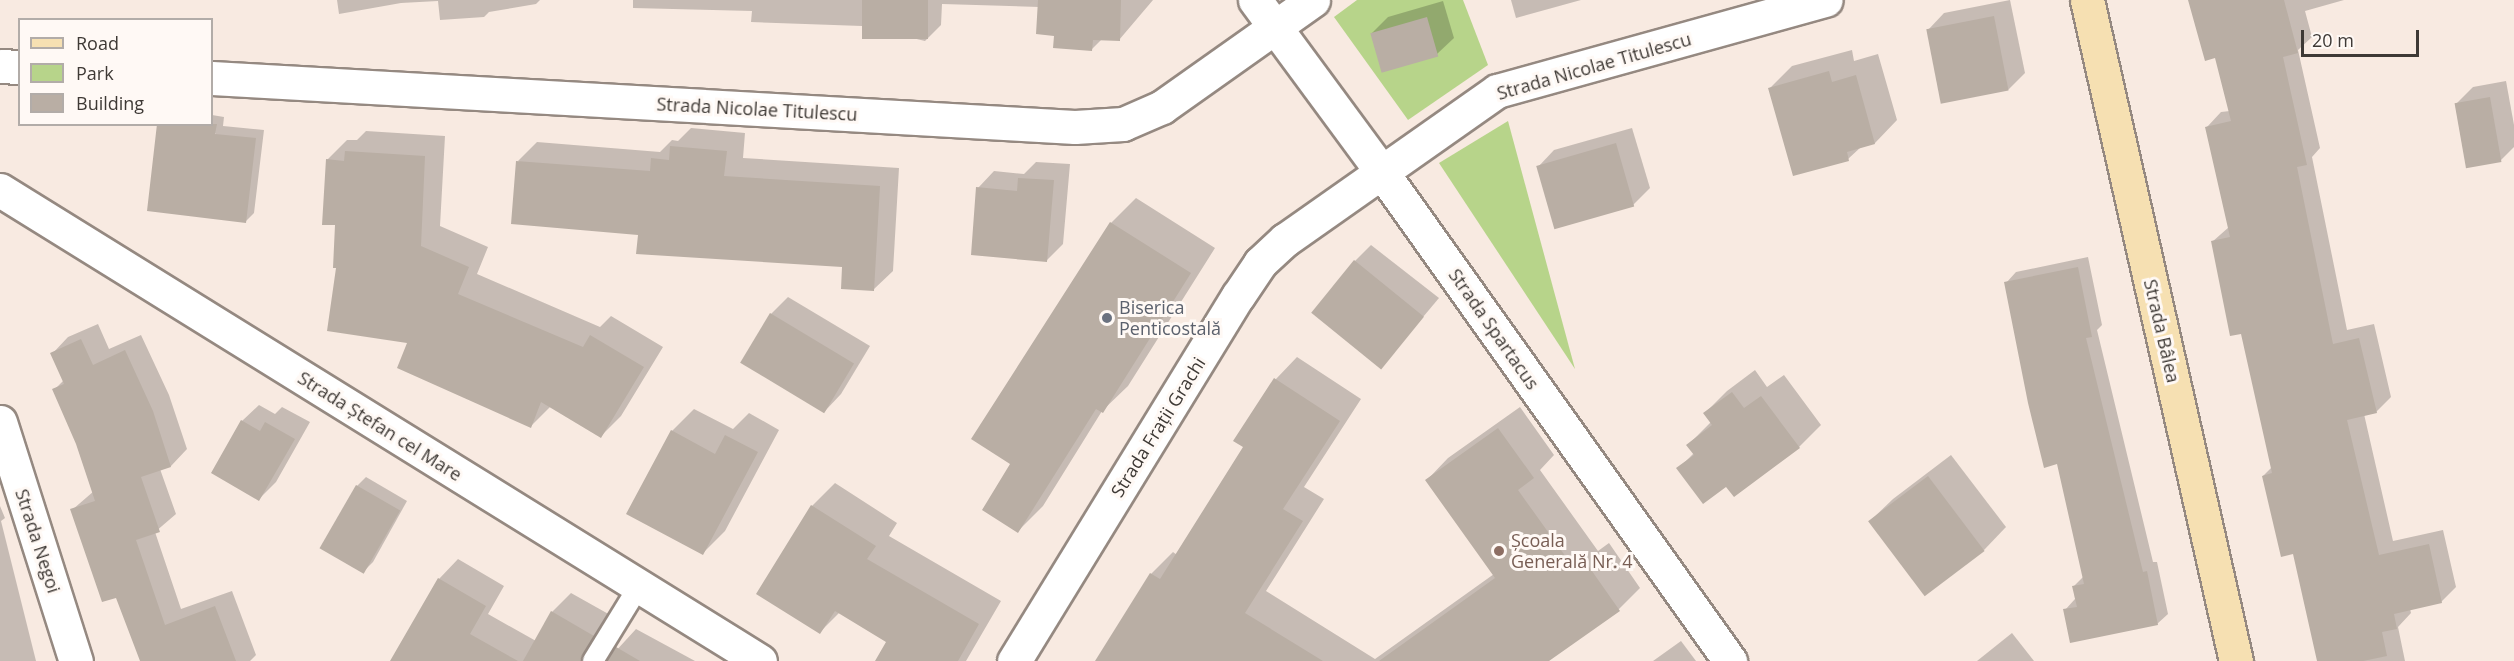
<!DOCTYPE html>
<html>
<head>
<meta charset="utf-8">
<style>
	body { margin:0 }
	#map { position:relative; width:2514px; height:661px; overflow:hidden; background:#f8eae1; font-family:"Open Sans",sans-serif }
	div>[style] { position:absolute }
	.green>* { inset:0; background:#b7d48a }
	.shadow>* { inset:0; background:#0003 }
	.building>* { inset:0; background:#b9aea4; transform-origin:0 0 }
	.roads { filter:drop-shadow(2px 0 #958981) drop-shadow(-2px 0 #958981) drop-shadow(0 2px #958981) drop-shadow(0 -2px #958981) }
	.lane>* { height:20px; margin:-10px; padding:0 10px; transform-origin:10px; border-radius:10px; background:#fff }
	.street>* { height:33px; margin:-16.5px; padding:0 16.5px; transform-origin:16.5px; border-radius:16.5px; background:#fff }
	.secondary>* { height:33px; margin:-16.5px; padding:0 16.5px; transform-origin:16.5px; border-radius:16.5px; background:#fff }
	.primary>* { height:33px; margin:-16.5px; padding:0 16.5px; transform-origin:16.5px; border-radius:16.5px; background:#f6e0b2 }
	.dots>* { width:16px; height:16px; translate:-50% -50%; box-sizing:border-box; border:3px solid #fff9f5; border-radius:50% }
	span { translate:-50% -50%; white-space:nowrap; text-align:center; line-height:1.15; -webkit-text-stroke:6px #fff9f5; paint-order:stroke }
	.street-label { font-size:18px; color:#3e3935 }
	.worship-label { font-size:18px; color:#5b616d }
	.left { translate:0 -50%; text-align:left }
	.education-label { font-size:18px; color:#785e54 }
	.legend { position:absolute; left:18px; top:18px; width:195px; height:108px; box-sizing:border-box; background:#fff9f5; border:2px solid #b2aca8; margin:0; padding:8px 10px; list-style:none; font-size:18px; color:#3e3935 }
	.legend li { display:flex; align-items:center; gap:12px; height:30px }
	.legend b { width:30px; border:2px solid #b2aca8 }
	.scale { position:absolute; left:2301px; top:30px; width:118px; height:27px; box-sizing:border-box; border:3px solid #3e3935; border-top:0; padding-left:8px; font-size:18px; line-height:21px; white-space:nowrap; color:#3e3935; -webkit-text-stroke:4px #fff9f5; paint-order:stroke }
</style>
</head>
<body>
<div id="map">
	<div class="green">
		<i style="clip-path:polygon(1357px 0,1463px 0,1488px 65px,1408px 120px,1334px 17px)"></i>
		<i style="clip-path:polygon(1508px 121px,1575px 369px,1439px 163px)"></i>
	</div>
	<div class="shadow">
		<i style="clip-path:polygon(337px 0,540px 0,536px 4px,489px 12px,484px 17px,440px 20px,438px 1px,401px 3px,339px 14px)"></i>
		<i style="clip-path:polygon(633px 0,1153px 0,1119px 40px,1102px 39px,1092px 49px,1056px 34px,1039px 7px,942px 4px,941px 25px,925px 41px,862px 26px,751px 22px,752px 11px,633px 8px)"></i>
		<i style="clip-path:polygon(1511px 0,1581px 0,1516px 18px)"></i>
		<i style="clip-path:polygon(2010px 0,2025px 73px,2008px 90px,1928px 30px,1944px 13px)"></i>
		<i style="clip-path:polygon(2190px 0,2344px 0,2305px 11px,2312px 37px,2298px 50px,2320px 148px,2312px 157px,2347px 330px,2374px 324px,2391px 397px,2376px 412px,2364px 414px,2393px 541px,2443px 530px,2456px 587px,2441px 602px,2410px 609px,2411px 613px,2398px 627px,2405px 661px,2319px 661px,2295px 552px,2263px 476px,2272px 467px,2242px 332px,2212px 242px,2229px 227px,2207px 127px,2221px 112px,2230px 111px,2216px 56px)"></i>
		<i style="clip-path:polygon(1443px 1px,1454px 38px,1437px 54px,1372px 33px,1388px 17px)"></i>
		<i style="clip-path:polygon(1852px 50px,1854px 61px,1878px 54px,1897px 120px,1875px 143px,1861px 147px,1848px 159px,1770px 88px,1792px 66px)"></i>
		<i style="clip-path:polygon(2506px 81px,2514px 125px,2514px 147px,2501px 160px,2457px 103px,2473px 87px)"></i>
		<i style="clip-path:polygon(212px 115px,224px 117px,223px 126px,264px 130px,254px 213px,245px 222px,212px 124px)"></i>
		<i style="clip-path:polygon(691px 128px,745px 133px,743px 158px,899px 168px,893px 271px,873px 290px,844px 266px,640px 233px,518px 161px,537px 142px,660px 152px,672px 140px,678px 141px)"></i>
		<i style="clip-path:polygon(1632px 128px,1650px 188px,1633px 205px,1538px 167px,1554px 150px)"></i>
		<i style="clip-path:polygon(366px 131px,445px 136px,440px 226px,488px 247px,477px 274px,600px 327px,611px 316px,663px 347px,621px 416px,601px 436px,551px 406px,530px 427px,409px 342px,338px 267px,337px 224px,327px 160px,347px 140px,357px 140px)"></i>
		<i style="clip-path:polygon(1036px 162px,1070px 164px,1063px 244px,1047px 260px,978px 188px,994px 171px,1024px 174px)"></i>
		<i style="clip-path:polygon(1136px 198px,1215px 248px,1128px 386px,1102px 411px,1043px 506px,1018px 531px,1012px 463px,1111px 223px)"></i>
		<i style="clip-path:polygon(1371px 245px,1439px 298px,1381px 367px,1355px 261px)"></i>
		<i style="clip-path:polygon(2088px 257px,2102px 325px,2097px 330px,2153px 562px,2157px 562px,2168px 614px,2157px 624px,2065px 610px,2075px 599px,2074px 586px,2084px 576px,2058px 463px,2006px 283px,2016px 272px)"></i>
		<i style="clip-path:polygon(788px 297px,870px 346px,841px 394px,825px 411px,771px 314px)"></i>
		<i style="clip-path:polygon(98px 324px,109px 349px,141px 335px,169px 395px,187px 449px,171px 466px,160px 469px,176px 514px,155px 532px,181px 609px,232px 591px,256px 655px,250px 661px,141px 661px,117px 596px,72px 510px,94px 491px,78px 443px,54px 390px,64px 380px,52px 354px,68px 337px)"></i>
		<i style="clip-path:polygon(1297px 357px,1361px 399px,1304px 487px,1324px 499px,1266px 591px,1375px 659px,1494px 574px,1427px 480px,1448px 458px,1520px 407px,1554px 455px,1540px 470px,1598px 551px,1609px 543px,1640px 588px,1619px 609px,1547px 661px,1096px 661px,1151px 574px,1173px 552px,1177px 555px,1245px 447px,1235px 440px,1276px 379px)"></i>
		<i style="clip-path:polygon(1755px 370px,1767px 387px,1784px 375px,1821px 425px,1799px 447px,1727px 485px,1678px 469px,1694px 453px,1688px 445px,1711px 422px,1705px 413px,1727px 391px)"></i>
		<i style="clip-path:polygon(259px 405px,275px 414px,282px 407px,310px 422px,276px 482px,259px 499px,242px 421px)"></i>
		<i style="clip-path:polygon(694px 409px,733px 429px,749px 413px,779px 430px,725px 531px,703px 553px,672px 431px)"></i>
		<i style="clip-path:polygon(1951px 455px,2006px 527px,1984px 550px,1870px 521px,1893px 499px)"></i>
		<i style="clip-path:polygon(366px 477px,407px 501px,373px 562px,364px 571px,357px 486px)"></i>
		<i style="clip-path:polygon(835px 483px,897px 523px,889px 536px,1001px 601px,966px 661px,877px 661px,888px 642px,840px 612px,820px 632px,812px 506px)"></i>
		<i style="clip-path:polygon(0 506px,5px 518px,1px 521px,36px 661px,0 661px)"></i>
		<i style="clip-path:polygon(458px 559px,504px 586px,488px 614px,536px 641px,552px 612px,571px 593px,612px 616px,606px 653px,614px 653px,636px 629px,695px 661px,392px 661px,439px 579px)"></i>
		<i style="clip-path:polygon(2012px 633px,2034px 661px,1977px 661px)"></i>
		<i style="clip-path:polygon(1681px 641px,1696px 661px,1653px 661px)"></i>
	</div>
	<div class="building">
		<i style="left:862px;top:0;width:66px;height:39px"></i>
		<i style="clip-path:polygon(1038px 0,1121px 0,1120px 41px,1093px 40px,1092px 51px,1053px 48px,1054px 36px,1036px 34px)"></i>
		<i style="clip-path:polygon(2188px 0,2284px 0,2298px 53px,2283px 57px,2307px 165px,2297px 167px,2333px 344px,2359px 338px,2377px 413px,2347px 420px,2379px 555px,2429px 544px,2442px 603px,2394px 614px,2397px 629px,2382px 632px,2387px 656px,2363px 661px,2317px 661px,2293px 554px,2281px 557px,2262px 476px,2272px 473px,2241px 334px,2230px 336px,2211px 241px,2230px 237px,2205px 127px,2231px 121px,2215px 58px,2205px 61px)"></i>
		<i style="left:1994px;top:16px;width:76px;height:69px;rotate:79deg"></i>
		<i style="left:1427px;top:17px;width:41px;height:59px;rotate:74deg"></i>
		<i style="clip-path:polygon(1829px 71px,1832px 82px,1856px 75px,1875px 144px,1847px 152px,1849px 161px,1793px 176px,1768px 88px)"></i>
		<i style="left:2490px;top:97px;width:66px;height:36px;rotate:80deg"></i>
		<i style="clip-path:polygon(157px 124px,217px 124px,215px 134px,256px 138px,246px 223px,147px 211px)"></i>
		<i style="left:1616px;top:143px;width:66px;height:83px;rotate:74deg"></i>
		<i style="clip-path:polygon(670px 146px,727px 151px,724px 176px,880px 186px,874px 291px,841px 289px,842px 267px,636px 254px,638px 235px,511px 224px,516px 161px,650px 171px,651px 158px,669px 160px)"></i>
		<i style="clip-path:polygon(345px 151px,425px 156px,421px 246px,469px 267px,458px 294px,583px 347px,590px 335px,644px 367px,601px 438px,541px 402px,531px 428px,397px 368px,407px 343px,327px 331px,336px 268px,333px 268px,335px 225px,322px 225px,326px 159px,344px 161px)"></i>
		<i style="clip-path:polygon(1018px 178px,1054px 180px,1047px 262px,971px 255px,976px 187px,1017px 191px)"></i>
		<i style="clip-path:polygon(1110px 222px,1191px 273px,1103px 413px,1096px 409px,1018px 533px,982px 510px,1010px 464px,971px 439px)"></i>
		<i style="left:1354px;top:260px;width:90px;height:68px;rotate:39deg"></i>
		<i style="clip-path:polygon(2078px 267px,2092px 337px,2086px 338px,2143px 572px,2147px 571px,2158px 625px,2070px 643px,2063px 609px,2077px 607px,2072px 586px,2084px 584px,2057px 464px,2044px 468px,2028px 403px,2004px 282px)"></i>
		<i style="left:770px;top:313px;width:98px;height:58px;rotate:31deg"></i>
		<i style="clip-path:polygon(81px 339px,93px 365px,125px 350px,153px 411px,171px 467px,141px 477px,160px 532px,136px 540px,165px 625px,215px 606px,236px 661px,140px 661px,116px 598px,102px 602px,70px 509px,95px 501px,76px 444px,52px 389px,64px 384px,50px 353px)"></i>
		<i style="clip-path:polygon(1274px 378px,1340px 421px,1283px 509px,1303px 521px,1245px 613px,1323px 661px,1095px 661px,1150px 573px,1160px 579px,1243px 447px,1233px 441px)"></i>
		<i style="clip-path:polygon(1732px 392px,1744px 408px,1761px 396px,1800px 448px,1734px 497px,1726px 487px,1703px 504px,1676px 468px,1694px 455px,1686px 445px,1712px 425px,1703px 413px)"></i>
		<i style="clip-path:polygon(241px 420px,260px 431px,265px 422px,295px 439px,259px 501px,211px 473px)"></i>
		<i style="clip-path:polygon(1498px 428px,1534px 478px,1518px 490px,1576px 571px,1587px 564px,1620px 611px,1549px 661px,1379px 661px,1495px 578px,1425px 480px)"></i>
		<i style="clip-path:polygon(671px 430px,715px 454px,725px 435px,758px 452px,703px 555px,626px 514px)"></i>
		<i style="left:1928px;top:476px;width:94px;height:75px;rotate:53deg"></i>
		<i style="left:356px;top:485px;width:51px;height:73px;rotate:30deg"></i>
		<i style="clip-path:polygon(811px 505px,876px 546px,867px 559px,979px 624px,958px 661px,875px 661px,886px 642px,835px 611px,820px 634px,756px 594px)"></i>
		<i style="clip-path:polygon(438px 578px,486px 606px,470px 634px,518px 661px,390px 661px)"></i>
		<i style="clip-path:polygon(551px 611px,594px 636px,581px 661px,523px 661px)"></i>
		<i style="clip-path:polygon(616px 647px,640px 661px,607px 661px)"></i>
	</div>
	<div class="roads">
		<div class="lane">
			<i style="left:593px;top:661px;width:88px;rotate:-58.5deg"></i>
		</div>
		<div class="street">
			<i style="left:1255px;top:0;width:212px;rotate:53.6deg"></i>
			<i style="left:1381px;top:171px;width:602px;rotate:54.54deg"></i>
			<i style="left:0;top:66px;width:20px;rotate:3deg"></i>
			<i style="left:212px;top:78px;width:864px;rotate:3.25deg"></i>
			<i style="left:1075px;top:127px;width:48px;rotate:-3.6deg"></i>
			<i style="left:1123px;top:124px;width:43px;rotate:-23.6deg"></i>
			<i style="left:1162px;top:107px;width:185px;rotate:-35.3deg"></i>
			<i style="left:0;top:422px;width:251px;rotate:72.4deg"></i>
			<i style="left:1014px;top:661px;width:428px;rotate:-58.5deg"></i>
			<i style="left:1238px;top:296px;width:40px;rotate:-56deg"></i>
			<i style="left:1260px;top:263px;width:34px;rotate:-43deg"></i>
			<i style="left:1285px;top:240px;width:259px;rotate:-35.1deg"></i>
			<i style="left:1497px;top:91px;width:341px;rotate:-15.5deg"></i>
		</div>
		<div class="secondary">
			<i style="left:0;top:190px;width:894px;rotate:31.79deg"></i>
		</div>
		<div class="primary">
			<i style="left:2087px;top:0;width:678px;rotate:77.3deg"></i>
		</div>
	</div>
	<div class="dots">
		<i style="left:1107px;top:318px;background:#6b7280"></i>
		<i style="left:1499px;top:551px;background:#8d6e63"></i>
	</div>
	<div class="street-label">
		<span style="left:1594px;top:66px;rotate:-16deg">Strada Nicolae Titulescu</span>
		<span style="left:757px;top:109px;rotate:3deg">Strada Nicolae Titulescu</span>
		<span style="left:1494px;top:329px;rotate:55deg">Strada Spartacus</span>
		<span style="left:2162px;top:331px;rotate:77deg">Strada Bâlea</span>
		<span style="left:380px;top:426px;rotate:32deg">Strada Ștefan cel Mare</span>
		<span style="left:1158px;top:427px;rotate:-58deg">Strada Frații Grachi</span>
		<span style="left:38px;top:541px;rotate:72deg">Strada Negoi</span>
	</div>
	<div class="worship-label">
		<span class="left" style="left:1119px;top:318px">Biserica<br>Penticostală</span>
	</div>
	<div class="education-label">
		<span class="left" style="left:1511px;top:551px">Școala<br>Generală Nr. 4</span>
	</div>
	<ul class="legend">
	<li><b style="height:8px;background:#f6e0b2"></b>Road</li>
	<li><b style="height:16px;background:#b7d48a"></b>Park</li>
	<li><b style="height:16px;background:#b9aea4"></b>Building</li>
	</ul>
	<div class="scale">20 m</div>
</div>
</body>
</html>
